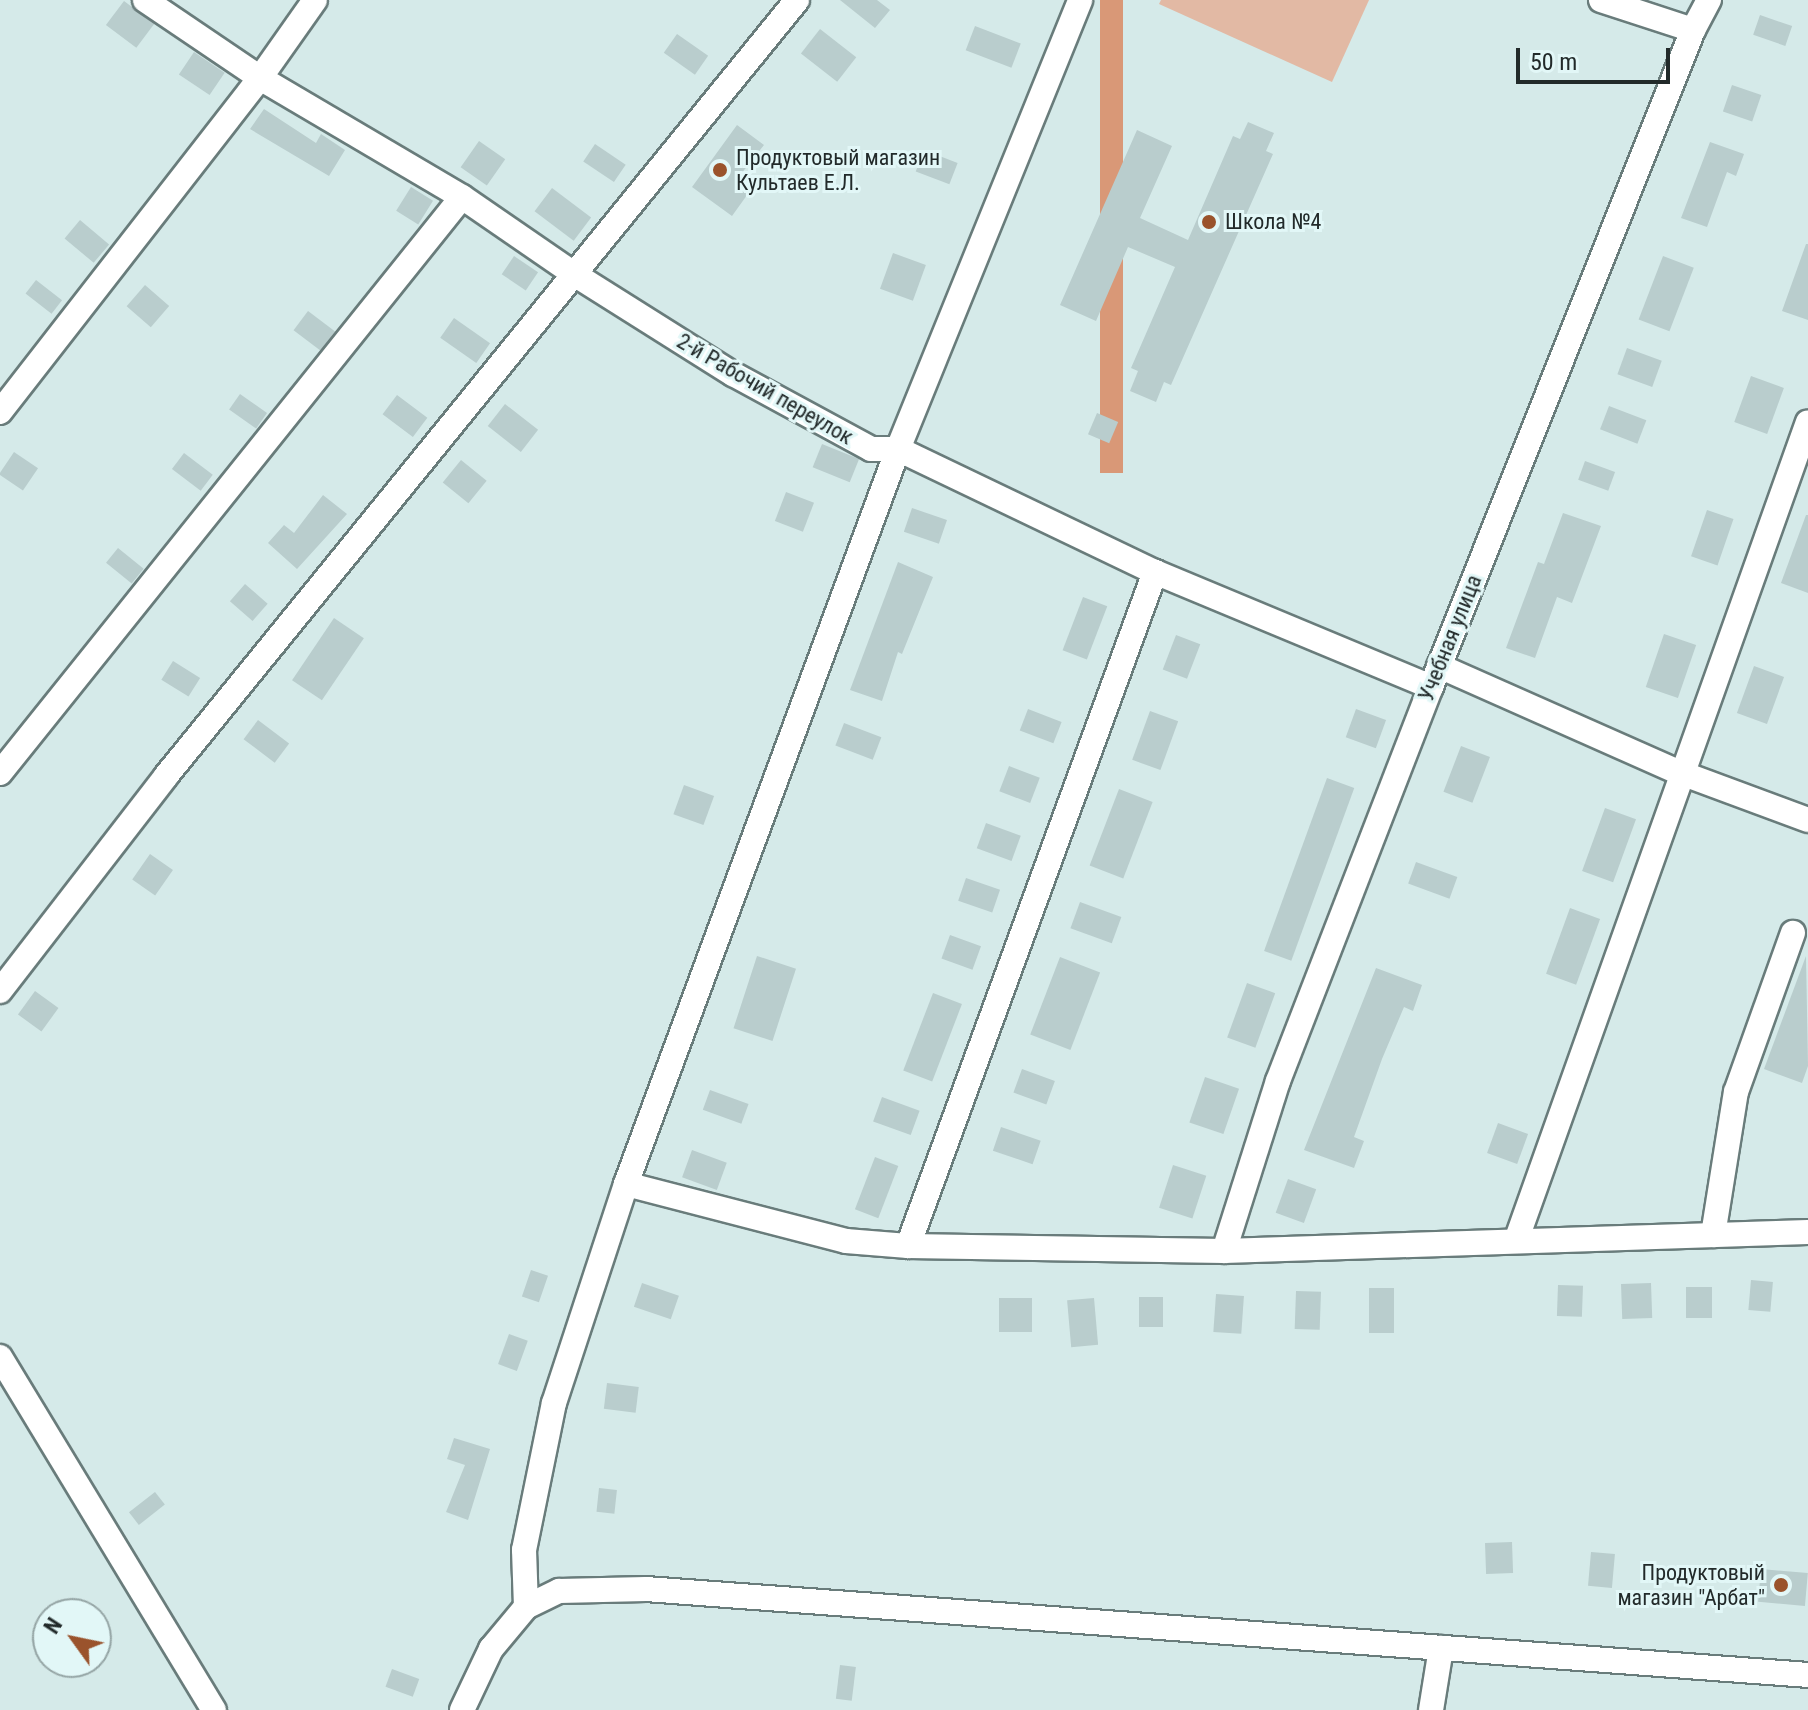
<!DOCTYPE html>
<html>
<head>
<meta charset="utf-8">
<style>
	body { margin:0 }
	#map { position:relative; width:1808px; height:1710px; overflow:hidden; background:#d5eae9; font-family:"Roboto Condensed",sans-serif }
	div>[style] { position:absolute }
	.green>* { inset:0; background:#e2b9a4 }
	.forest>* { inset:0; background:#d99877; transform-origin:0 0 }
	.building>* { inset:0; background:#b9cdcd; transform-origin:0 0 }
	.roads { filter:drop-shadow(2px 0 #697c7b) drop-shadow(-2px 0 #697c7b) drop-shadow(0 2px #697c7b) drop-shadow(0 -2px #697c7b) }
	.minor>* { height:24px; margin:-12px; padding:0 12px; transform-origin:12px; border-radius:12px; background:#fff }
	.dots>* { width:22px; height:22px; translate:-50% -50%; box-sizing:border-box; border:4px solid #e2f7f7; border-radius:50% }
	span { translate:-50% -50%; white-space:nowrap; text-align:center; line-height:1.15; -webkit-text-stroke:6px #e2f7f7; paint-order:stroke }
	.poi-label { font-size:22px; color:#222a2a }
	.left { translate:0 -50%; text-align:left }
	.right { translate:-100% -50%; text-align:right }
	.street-label { font-size:22px; color:#222a2a }
	.north { position:absolute; left:32px; top:1598px; width:80px; height:80px; box-sizing:border-box; background:#e2f7f7; border:2px solid #95a5a5; border-radius:50%; rotate:303deg; font-size:22px; font-weight:700; line-height:32px; text-align:center; color:#222a2a }
	.north::after { content:''; display:block; margin:auto; width:28px; height:36px; background:#9a532c; clip-path:polygon(50% 0,100% 100%,50% 72%,0 100%) }
	.scale { position:absolute; left:1516px; top:48px; width:154px; height:36px; box-sizing:border-box; border:4px solid #222a2a; border-top:0; padding-left:10px; font-size:24px; line-height:28px; white-space:nowrap; color:#222a2a; -webkit-text-stroke:6px #e2f7f7; paint-order:stroke }
</style>
</head>
<body>
<div id="map">
	<div class="green">
		<i style="clip-path:polygon(1161px 0,1369px 0,1332px 82px,1159px 4px)"></i>
	</div>
	<div class="forest">
		<i style="left:1100px;top:0;width:23px;height:473px"></i>
	</div>
	<div class="building">
		<i style="clip-path:polygon(840px 0,877px 0,890px 10px,875px 28px)"></i>
		<i style="left:124px;top:1px;width:38px;height:30px;rotate:37deg"></i>
		<i style="left:1760px;top:15px;width:34px;height:21px;rotate:19deg"></i>
		<i style="left:975px;top:26px;width:49px;height:26px;rotate:21deg"></i>
		<i style="left:820px;top:29px;width:46px;height:31px;rotate:38deg"></i>
		<i style="left:677px;top:34px;width:38px;height:23px;rotate:35deg"></i>
		<i style="left:194px;top:52px;width:37px;height:27px;rotate:34deg"></i>
		<i style="left:1732px;top:85px;width:31px;height:28px;rotate:19deg"></i>
		<i style="clip-path:polygon(264px 109px,316px 143px,321px 134px,345px 150px,329px 176px,250px 129px)"></i>
		<i style="clip-path:polygon(1248px 122px,1274px 133px,1266px 151px,1273px 154px,1171px 385px,1164px 382px,1156px 402px,1130px 391px,1138px 371px,1131px 368px,1175px 267px,1128px 247px,1096px 321px,1060px 305px,1137px 130px,1172px 146px,1140px 218px,1188px 240px,1233px 136px,1240px 139px)"></i>
		<i style="clip-path:polygon(737px 125px,764px 145px,741px 174px,755px 184px,732px 216px,692px 187px)"></i>
		<i style="left:479px;top:141px;width:32px;height:32px;rotate:35deg"></i>
		<i style="clip-path:polygon(1710px 142px,1744px 154px,1736px 176px,1727px 172px,1707px 227px,1681px 218px)"></i>
		<i style="left:595px;top:144px;width:37px;height:21px;rotate:34deg"></i>
		<i style="left:924px;top:150px;width:36px;height:23px;rotate:21deg"></i>
		<i style="left:411px;top:187px;width:26px;height:28px;rotate:32deg"></i>
		<i style="left:552px;top:188px;width:49px;height:29px;rotate:37deg"></i>
		<i style="left:80px;top:220px;width:38px;height:24px;rotate:40deg"></i>
		<i style="clip-path:polygon(1806px 244px,1808px 244px,1808px 320px,1782px 311px)"></i>
		<i style="left:893px;top:253px;width:35px;height:38px;rotate:20deg"></i>
		<i style="left:514px;top:256px;width:29px;height:22px;rotate:34deg"></i>
		<i style="left:1663px;top:256px;width:33px;height:68px;rotate:21deg"></i>
		<i style="left:36px;top:280px;width:33px;height:17px;rotate:38deg"></i>
		<i style="left:145px;top:285px;width:32px;height:28px;rotate:41deg"></i>
		<i style="left:308px;top:311px;width:34px;height:24px;rotate:37deg"></i>
		<i style="left:454px;top:318px;width:44px;height:24px;rotate:35deg"></i>
		<i style="left:1627px;top:348px;width:37px;height:28px;rotate:20deg"></i>
		<i style="left:1751px;top:376px;width:35px;height:49px;rotate:20deg"></i>
		<i style="left:240px;top:394px;width:33px;height:19px;rotate:35deg"></i>
		<i style="left:397px;top:395px;width:38px;height:24px;rotate:37deg"></i>
		<i style="left:505px;top:404px;width:42px;height:28px;rotate:38deg"></i>
		<i style="left:1609px;top:406px;width:40px;height:25px;rotate:21deg"></i>
		<i style="left:1097px;top:413px;width:23px;height:23px;rotate:23deg"></i>
		<i style="left:822px;top:444px;width:40px;height:25px;rotate:22deg"></i>
		<i style="left:14px;top:452px;width:29px;height:27px;rotate:34deg"></i>
		<i style="left:184px;top:453px;width:36px;height:20px;rotate:37deg"></i>
		<i style="left:461px;top:460px;width:33px;height:29px;rotate:39deg"></i>
		<i style="left:1585px;top:461px;width:32px;height:20px;rotate:20deg"></i>
		<i style="left:786px;top:492px;width:30px;height:31px;rotate:21deg"></i>
		<i style="clip-path:polygon(323px 495px,347px 514px,297px 569px,268px 543px,284px 525px,294px 533px)"></i>
		<i style="left:912px;top:508px;width:37px;height:25px;rotate:19deg"></i>
		<i style="left:1707px;top:510px;width:28px;height:49px;rotate:19deg"></i>
		<i style="clip-path:polygon(1563px 513px,1601px 526px,1572px 603px,1557px 597px,1535px 658px,1506px 648px,1538px 562px,1544px 564px)"></i>
		<i style="clip-path:polygon(1806px 515px,1808px 515px,1808px 593px,1781px 583px)"></i>
		<i style="left:118px;top:548px;width:33px;height:19px;rotate:39deg"></i>
		<i style="clip-path:polygon(898px 562px,933px 577px,902px 654px,898px 652px,882px 701px,850px 690px)"></i>
		<i style="left:245px;top:584px;width:30px;height:23px;rotate:41deg"></i>
		<i style="left:1083px;top:597px;width:26px;height:57px;rotate:21deg"></i>
		<i style="left:334px;top:618px;width:36px;height:75px;rotate:34deg"></i>
		<i style="left:1664px;top:634px;width:34px;height:56px;rotate:19deg"></i>
		<i style="left:1176px;top:635px;width:26px;height:37px;rotate:21deg"></i>
		<i style="left:173px;top:661px;width:32px;height:22px;rotate:32deg"></i>
		<i style="left:1754px;top:666px;width:32px;height:50px;rotate:20deg"></i>
		<i style="left:1028px;top:709px;width:36px;height:23px;rotate:21deg"></i>
		<i style="left:1356px;top:709px;width:32px;height:30px;rotate:20deg"></i>
		<i style="left:1150px;top:711px;width:30px;height:52px;rotate:20deg"></i>
		<i style="left:258px;top:720px;width:39px;height:24px;rotate:37deg"></i>
		<i style="left:844px;top:723px;width:40px;height:24px;rotate:21deg"></i>
		<i style="left:1461px;top:746px;width:31px;height:49px;rotate:21deg"></i>
		<i style="left:1009px;top:766px;width:33px;height:27px;rotate:21deg"></i>
		<i style="left:1327px;top:778px;width:29px;height:184px;rotate:20deg"></i>
		<i style="left:684px;top:785px;width:32px;height:31px;rotate:20deg"></i>
		<i style="left:1119px;top:789px;width:36px;height:82px;rotate:21deg"></i>
		<i style="left:1605px;top:808px;width:33px;height:67px;rotate:20deg"></i>
		<i style="left:986px;top:823px;width:37px;height:27px;rotate:20deg"></i>
		<i style="left:150px;top:854px;width:28px;height:31px;rotate:35deg"></i>
		<i style="left:1416px;top:862px;width:44px;height:23px;rotate:20deg"></i>
		<i style="left:966px;top:878px;width:36px;height:24px;rotate:19deg"></i>
		<i style="left:1080px;top:902px;width:44px;height:28px;rotate:20deg"></i>
		<i style="left:1570px;top:908px;width:32px;height:70px;rotate:20deg"></i>
		<i style="left:950px;top:935px;width:33px;height:25px;rotate:20deg"></i>
		<i style="left:757px;top:956px;width:41px;height:76px;rotate:18deg"></i>
		<i style="clip-path:polygon(1806px 956px,1808px 1066px,1802px 1083px,1764px 1069px)"></i>
		<i style="left:1060px;top:957px;width:43px;height:83px;rotate:21deg"></i>
		<i style="clip-path:polygon(1376px 968px,1422px 985px,1413px 1011px,1404px 1007px,1382px 1059px,1354px 1137px,1364px 1141px,1354px 1168px,1304px 1150px)"></i>
		<i style="left:1247px;top:983px;width:30px;height:58px;rotate:20deg"></i>
		<i style="left:35px;top:991px;width:29px;height:29px;rotate:36deg"></i>
		<i style="left:933px;top:993px;width:31px;height:83px;rotate:21deg"></i>
		<i style="left:1022px;top:1069px;width:35px;height:25px;rotate:20deg"></i>
		<i style="left:1205px;top:1077px;width:36px;height:48px;rotate:19deg"></i>
		<i style="left:710px;top:1090px;width:41px;height:21px;rotate:20deg"></i>
		<i style="left:882px;top:1097px;width:40px;height:26px;rotate:20deg"></i>
		<i style="left:1498px;top:1123px;width:32px;height:32px;rotate:20deg"></i>
		<i style="left:1001px;top:1127px;width:42px;height:25px;rotate:19deg"></i>
		<i style="left:692px;top:1150px;width:37px;height:29px;rotate:20deg"></i>
		<i style="left:875px;top:1157px;width:25px;height:56px;rotate:21deg"></i>
		<i style="left:1173px;top:1165px;width:35px;height:45px;rotate:18deg"></i>
		<i style="left:1288px;top:1179px;width:30px;height:36px;rotate:20deg"></i>
		<i style="left:531px;top:1270px;width:18px;height:28px;rotate:19deg"></i>
		<i style="left:1751px;top:1280px;width:22px;height:30px;rotate:5deg"></i>
		<i style="left:642px;top:1283px;width:39px;height:25px;rotate:19deg"></i>
		<i style="left:1651px;top:1283px;width:35px;height:30px;rotate:88deg"></i>
		<i style="left:1558px;top:1285px;width:25px;height:31px;rotate:2deg"></i>
		<i style="left:1686px;top:1287px;width:26px;height:31px"></i>
		<i style="left:1369px;top:1288px;width:25px;height:45px"></i>
		<i style="left:1296px;top:1291px;width:25px;height:38px;rotate:2deg"></i>
		<i style="left:1216px;top:1294px;width:28px;height:38px;rotate:4deg"></i>
		<i style="left:1139px;top:1297px;width:24px;height:30px"></i>
		<i style="left:999px;top:1298px;width:33px;height:34px"></i>
		<i style="left:1094px;top:1298px;width:47px;height:27px;rotate:85deg"></i>
		<i style="left:509px;top:1334px;width:20px;height:32px;rotate:20deg"></i>
		<i style="left:607px;top:1383px;width:32px;height:26px;rotate:7deg"></i>
		<i style="clip-path:polygon(454px 1438px,490px 1449px,468px 1520px,446px 1512px,465px 1465px,447px 1459px)"></i>
		<i style="left:599px;top:1488px;width:18px;height:24px;rotate:6deg"></i>
		<i style="left:155px;top:1492px;width:16px;height:33px;rotate:52deg"></i>
		<i style="left:1512px;top:1542px;width:31px;height:27px;rotate:88deg"></i>
		<i style="left:1591px;top:1552px;width:24px;height:34px;rotate:5deg"></i>
		<i style="left:1761px;top:1569px;width:47px;height:33px;rotate:5deg"></i>
		<i style="left:840px;top:1665px;width:16px;height:34px;rotate:7deg"></i>
		<i style="left:392px;top:1669px;width:29px;height:19px;rotate:20deg"></i>
	</div>
	<div class="roads">
		<div class="minor">
			<i style="left:145px;top:0;width:139px;rotate:34.1deg"></i>
			<i style="left:260px;top:78px;width:234px;rotate:30.5deg"></i>
			<i style="left:462px;top:197px;width:136px;rotate:34.5deg"></i>
			<i style="left:574px;top:274px;width:188px;rotate:32.2deg"></i>
			<i style="left:733px;top:374px;width:157px;rotate:28.5deg"></i>
			<i style="left:871px;top:449px;width:27px"></i>
			<i style="left:898px;top:449px;width:285px;rotate:25.6deg"></i>
			<i style="left:1155px;top:572px;width:299px;rotate:22.6deg"></i>
			<i style="left:1601px;top:0;width:97px;rotate:18.1deg"></i>
			<i style="left:1693px;top:30px;width:34px;rotate:-62deg"></i>
			<i style="left:0;top:412px;width:423px;rotate:-52.1deg"></i>
			<i style="left:260px;top:78px;width:95px;rotate:-54.8deg"></i>
			<i style="left:1439px;top:666px;width:265px;rotate:23.9deg"></i>
			<i style="left:1681px;top:773px;width:135px;rotate:20.3deg"></i>
			<i style="left:0;top:773px;width:738px;rotate:-51.27deg"></i>
			<i style="left:0;top:991px;width:272px;rotate:-52.3deg"></i>
			<i style="left:166px;top:776px;width:1000px;rotate:-50.88deg"></i>
			<i style="left:626px;top:1184px;width:227px;rotate:14.5deg"></i>
			<i style="left:846px;top:1241px;width:62px;rotate:4.6deg"></i>
			<i style="left:908px;top:1246px;width:316px;rotate:0.9deg"></i>
			<i style="left:1224px;top:1251px;width:584px;rotate:-1.86deg"></i>
			<i style="left:1713px;top:1235px;width:145px;rotate:-80.9deg"></i>
			<i style="left:1736px;top:1092px;width:169px;rotate:-70.3deg"></i>
			<i style="left:1516px;top:1241px;width:869px;rotate:-70.38deg"></i>
			<i style="left:908px;top:1246px;width:718px;rotate:-69.87deg"></i>
			<i style="left:1224px;top:1251px;width:178px;rotate:-72.4deg"></i>
			<i style="left:1278px;top:1081px;width:423px;rotate:-68.8deg"></i>
			<i style="left:1431px;top:687px;width:707px;rotate:-68.26deg"></i>
			<i style="left:0;top:1357px;width:413px;rotate:58.8deg"></i>
			<i style="left:526px;top:1607px;width:57px;rotate:-92deg"></i>
			<i style="left:524px;top:1550px;width:150px;rotate:-78.5deg"></i>
			<i style="left:554px;top:1403px;width:231px;rotate:-71.8deg"></i>
			<i style="left:626px;top:1184px;width:784px;rotate:-69.69deg"></i>
			<i style="left:898px;top:449px;width:484px;rotate:-67.9deg"></i>
			<i style="left:462px;top:1710px;width:68px;rotate:-64.6deg"></i>
			<i style="left:491px;top:1649px;width:55px;rotate:-50.2deg"></i>
			<i style="left:526px;top:1607px;width:37px;rotate:-26deg"></i>
			<i style="left:559px;top:1591px;width:87px;rotate:-1.3deg"></i>
			<i style="left:646px;top:1589px;width:1165px;rotate:4.23deg"></i>
			<i style="left:1431px;top:1710px;width:63px;rotate:-80.8deg"></i>
		</div>
	</div>
	<div class="dots">
		<i style="left:720px;top:170px;background:#9a532c"></i>
		<i style="left:1209px;top:222px;background:#9a532c"></i>
		<i style="left:1781px;top:1585px;background:#9a532c"></i>
	</div>
	<div class="poi-label">
		<span class="left" style="left:736px;top:170px">Продуктовый магазин<br>Культаев Е.Л.</span>
		<span class="left" style="left:1225px;top:222px">Школа №4</span>
		<span class="right" style="left:1765px;top:1585px">Продуктовый<br>магазин "Арбат"</span>
	</div>
	<div class="street-label">
		<span style="left:765px;top:389px;rotate:30deg">2-й Рабочий переулок</span>
		<span style="left:1450px;top:638px;rotate:-68deg">Учебная улица</span>
	</div>
	<div class="north">N</div>
	<div class="scale">50 m</div>
</div>
</body>
</html>
